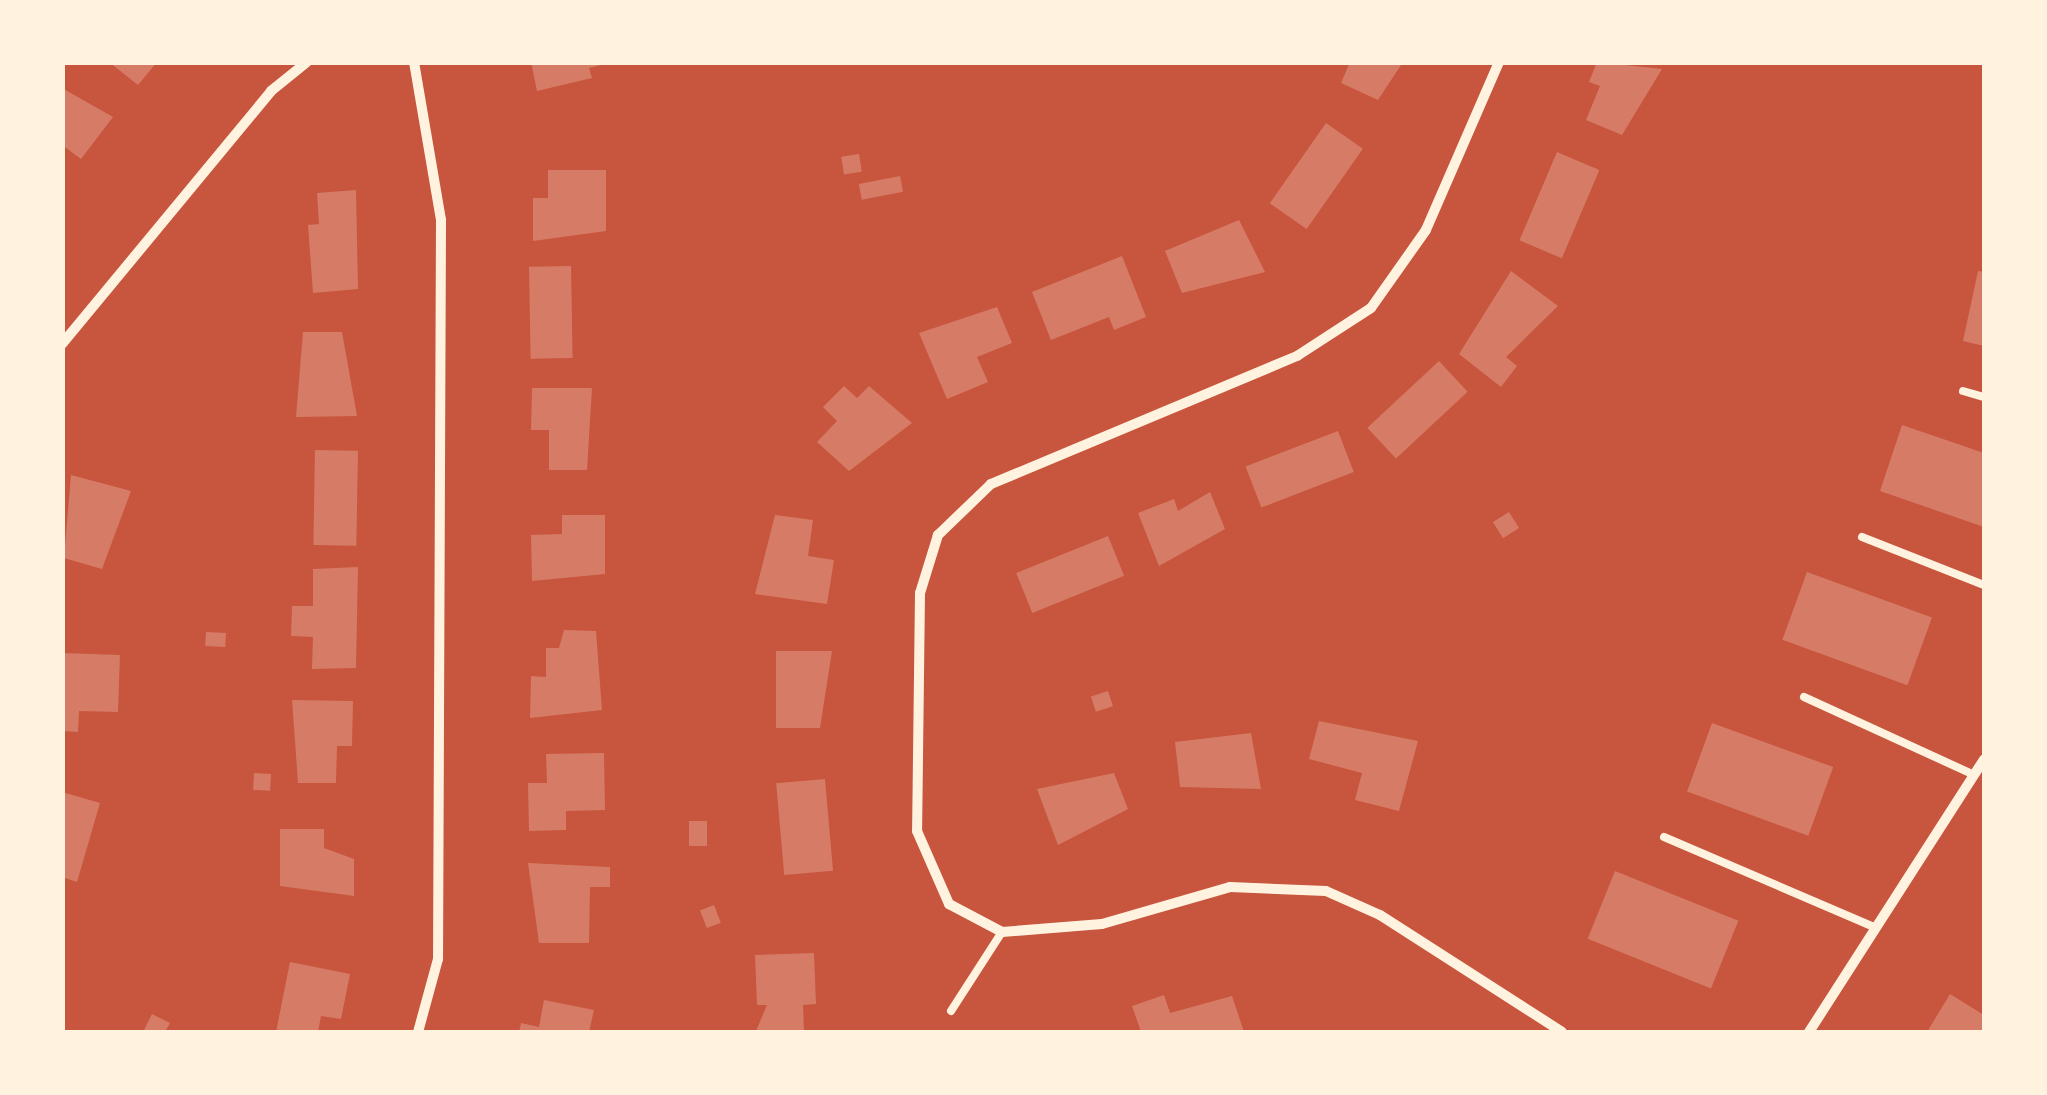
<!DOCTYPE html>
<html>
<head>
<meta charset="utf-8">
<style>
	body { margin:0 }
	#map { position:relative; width:2047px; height:1095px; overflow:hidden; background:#c8553d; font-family:"Golos Text",sans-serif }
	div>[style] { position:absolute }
	.building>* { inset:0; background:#d67c66; transform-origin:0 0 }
	.service>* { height:8px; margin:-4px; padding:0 4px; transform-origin:4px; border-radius:4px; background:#fff3e0 }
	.minor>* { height:10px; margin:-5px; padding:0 5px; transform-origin:5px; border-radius:5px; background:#fff3e0 }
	span { translate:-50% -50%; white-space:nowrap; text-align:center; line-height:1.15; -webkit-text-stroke:9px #fff3e0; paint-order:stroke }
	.frame { position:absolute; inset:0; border:65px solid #fff3e0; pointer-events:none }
</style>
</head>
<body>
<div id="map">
	<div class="building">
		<i style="clip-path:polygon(109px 62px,157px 62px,138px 85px)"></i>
		<i style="clip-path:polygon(531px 62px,604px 62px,605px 64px,589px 68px,592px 78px,537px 91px)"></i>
		<i style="clip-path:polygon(1350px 62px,1403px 62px,1378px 100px,1341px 83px)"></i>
		<i style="clip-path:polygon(1597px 62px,1662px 69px,1622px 135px,1586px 120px,1600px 86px,1589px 82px)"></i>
		<i style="clip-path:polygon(62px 88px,113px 117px,81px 159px,62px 145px)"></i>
		<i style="left:1326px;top:123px;width:45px;height:98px;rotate:35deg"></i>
		<i style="left:1557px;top:152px;width:46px;height:96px;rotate:23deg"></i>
		<i style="left:859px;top:154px;width:18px;height:18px;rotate:81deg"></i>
		<i style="clip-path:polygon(548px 170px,606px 170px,606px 231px,533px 241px,533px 198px,548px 198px)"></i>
		<i style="left:900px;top:176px;width:16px;height:42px;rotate:79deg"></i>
		<i style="clip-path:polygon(356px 190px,358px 289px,313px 293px,308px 225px,319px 224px,317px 193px)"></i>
		<i style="clip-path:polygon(1239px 220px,1265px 272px,1182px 293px,1165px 251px)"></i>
		<i style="clip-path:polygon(1122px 256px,1146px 317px,1114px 330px,1109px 317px,1051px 340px,1032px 292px)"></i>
		<i style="left:571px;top:266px;width:92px;height:42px;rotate:89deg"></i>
		<i style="clip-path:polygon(1511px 271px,1558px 306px,1506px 357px,1517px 366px,1501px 387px,1459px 354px)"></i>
		<i style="clip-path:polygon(1978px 271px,1984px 272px,1984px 346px,1963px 341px)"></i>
		<i style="clip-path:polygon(997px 307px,1012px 343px,977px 357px,988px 382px,947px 399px,919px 333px)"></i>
		<i style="clip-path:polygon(303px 332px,342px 332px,357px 416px,296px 417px)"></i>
		<i style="left:1439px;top:361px;width:42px;height:98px;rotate:47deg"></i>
		<i style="clip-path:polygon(844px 386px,857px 398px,869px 386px,912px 423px,849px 471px,817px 442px,837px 421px,823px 407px)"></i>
		<i style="clip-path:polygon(532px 388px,592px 388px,587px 470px,549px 470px,549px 430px,531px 430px)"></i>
		<i style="clip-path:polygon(1902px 425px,1984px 453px,1984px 527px,1880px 491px)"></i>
		<i style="left:1338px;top:431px;width:44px;height:99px;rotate:69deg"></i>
		<i style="left:315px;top:450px;width:43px;height:95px;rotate:1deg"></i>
		<i style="clip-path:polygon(71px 475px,131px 491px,102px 569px,64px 558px)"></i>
		<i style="clip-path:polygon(1210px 492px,1225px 529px,1159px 566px,1138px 513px,1174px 499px,1178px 511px)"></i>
		<i style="left:1509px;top:512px;width:19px;height:19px;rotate:58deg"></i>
		<i style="clip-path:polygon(562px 515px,605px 515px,605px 574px,532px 581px,531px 535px,562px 534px)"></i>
		<i style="clip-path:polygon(775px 515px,813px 520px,808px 556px,834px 560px,827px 604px,755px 594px)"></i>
		<i style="left:1108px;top:536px;width:43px;height:99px;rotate:68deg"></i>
		<i style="clip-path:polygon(358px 567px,356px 668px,312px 669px,313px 637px,291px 636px,292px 606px,313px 606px,313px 569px)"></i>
		<i style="left:1807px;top:572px;width:133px;height:72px;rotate:20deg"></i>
		<i style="clip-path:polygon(564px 630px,596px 631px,602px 710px,530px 718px,531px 676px,546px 677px,546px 648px,559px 648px)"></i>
		<i style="left:206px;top:632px;width:20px;height:14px;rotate:3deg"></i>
		<i style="clip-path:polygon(776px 651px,832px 651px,820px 728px,776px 728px)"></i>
		<i style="clip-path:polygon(62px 653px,120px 655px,118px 712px,79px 711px,78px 732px,62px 731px)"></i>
		<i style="left:1108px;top:691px;width:16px;height:18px;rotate:72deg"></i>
		<i style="clip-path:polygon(292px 700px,353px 701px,352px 746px,337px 746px,336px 783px,298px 783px)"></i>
		<i style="clip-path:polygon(1319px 721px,1418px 741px,1399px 811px,1355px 800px,1362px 773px,1309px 759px)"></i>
		<i style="left:1712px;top:723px;width:129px;height:73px;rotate:20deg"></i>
		<i style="clip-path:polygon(1251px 733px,1261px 789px,1180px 787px,1175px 742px)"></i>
		<i style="clip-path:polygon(604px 753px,605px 810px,566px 811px,566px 830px,529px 831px,528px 783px,547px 783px,546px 754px)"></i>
		<i style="left:254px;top:773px;width:17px;height:17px;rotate:3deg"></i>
		<i style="clip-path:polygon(1114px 773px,1128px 809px,1058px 845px,1037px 789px)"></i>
		<i style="left:825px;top:779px;width:92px;height:49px;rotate:85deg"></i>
		<i style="clip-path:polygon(62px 792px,100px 803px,77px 882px,62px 877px)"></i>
		<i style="left:689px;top:821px;width:18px;height:25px"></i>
		<i style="clip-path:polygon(280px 829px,324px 829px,324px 848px,354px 859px,354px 896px,280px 886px)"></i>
		<i style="clip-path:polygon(528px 863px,610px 867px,610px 887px,590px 887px,589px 943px,539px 943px)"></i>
		<i style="left:1615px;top:871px;width:133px;height:73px;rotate:22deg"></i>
		<i style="left:714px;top:905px;width:19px;height:15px;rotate:69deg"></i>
		<i style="clip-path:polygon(814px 953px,816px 1004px,803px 1005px,804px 1032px,756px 1031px,767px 1005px,757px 1005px,755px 955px)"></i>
		<i style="clip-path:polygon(290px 962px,350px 974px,341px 1019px,321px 1016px,318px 1032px,276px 1032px)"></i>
		<i style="clip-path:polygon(1950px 994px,1984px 1015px,1984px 1032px,1927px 1032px)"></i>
		<i style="clip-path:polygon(1164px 995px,1170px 1013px,1232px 996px,1244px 1032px,1141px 1032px,1132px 1006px)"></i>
		<i style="clip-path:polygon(544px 1000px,594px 1010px,589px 1032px,519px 1032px,521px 1023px,539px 1027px)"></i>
		<i style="clip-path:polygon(152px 1014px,170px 1023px,165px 1032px,143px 1032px)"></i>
	</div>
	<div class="service">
		<i style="left:1963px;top:391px;width:22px;rotate:16deg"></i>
		<i style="left:1862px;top:537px;width:131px;rotate:21.5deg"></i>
		<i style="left:1804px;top:697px;width:187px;rotate:24.6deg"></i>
		<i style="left:1664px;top:837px;width:231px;rotate:23.2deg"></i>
		<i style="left:951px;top:1011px;width:94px;rotate:-57.2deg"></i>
	</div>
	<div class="minor">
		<i style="left:414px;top:62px;width:160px;rotate:80.3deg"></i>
		<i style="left:441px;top:220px;width:739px;rotate:90.23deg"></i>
		<i style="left:438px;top:959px;width:76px;rotate:105.3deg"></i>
		<i style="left:1499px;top:62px;width:183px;rotate:113.5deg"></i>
		<i style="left:1426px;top:230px;width:95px;rotate:125.2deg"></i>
		<i style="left:1371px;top:308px;width:88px;rotate:147deg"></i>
		<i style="left:1297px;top:356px;width:332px;rotate:157.3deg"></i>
		<i style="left:991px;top:484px;width:74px;rotate:136.1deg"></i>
		<i style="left:938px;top:535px;width:61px;rotate:107.2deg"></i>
		<i style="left:920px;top:593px;width:238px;rotate:90.7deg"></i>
		<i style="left:917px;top:831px;width:80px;rotate:66.3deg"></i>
		<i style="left:949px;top:904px;width:60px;rotate:27.8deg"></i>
		<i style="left:1002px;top:932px;width:100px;rotate:-4.6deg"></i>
		<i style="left:1102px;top:924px;width:133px;rotate:-16.1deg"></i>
		<i style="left:1230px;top:887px;width:96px;rotate:2.4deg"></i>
		<i style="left:1326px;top:891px;width:59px;rotate:24deg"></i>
		<i style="left:1380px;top:915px;width:216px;rotate:32.7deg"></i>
		<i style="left:62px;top:344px;width:328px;rotate:-50.4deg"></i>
		<i style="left:271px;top:91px;width:46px;rotate:-38.9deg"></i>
		<i style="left:1809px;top:1032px;width:324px;rotate:-57.3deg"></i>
	</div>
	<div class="frame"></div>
</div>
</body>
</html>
